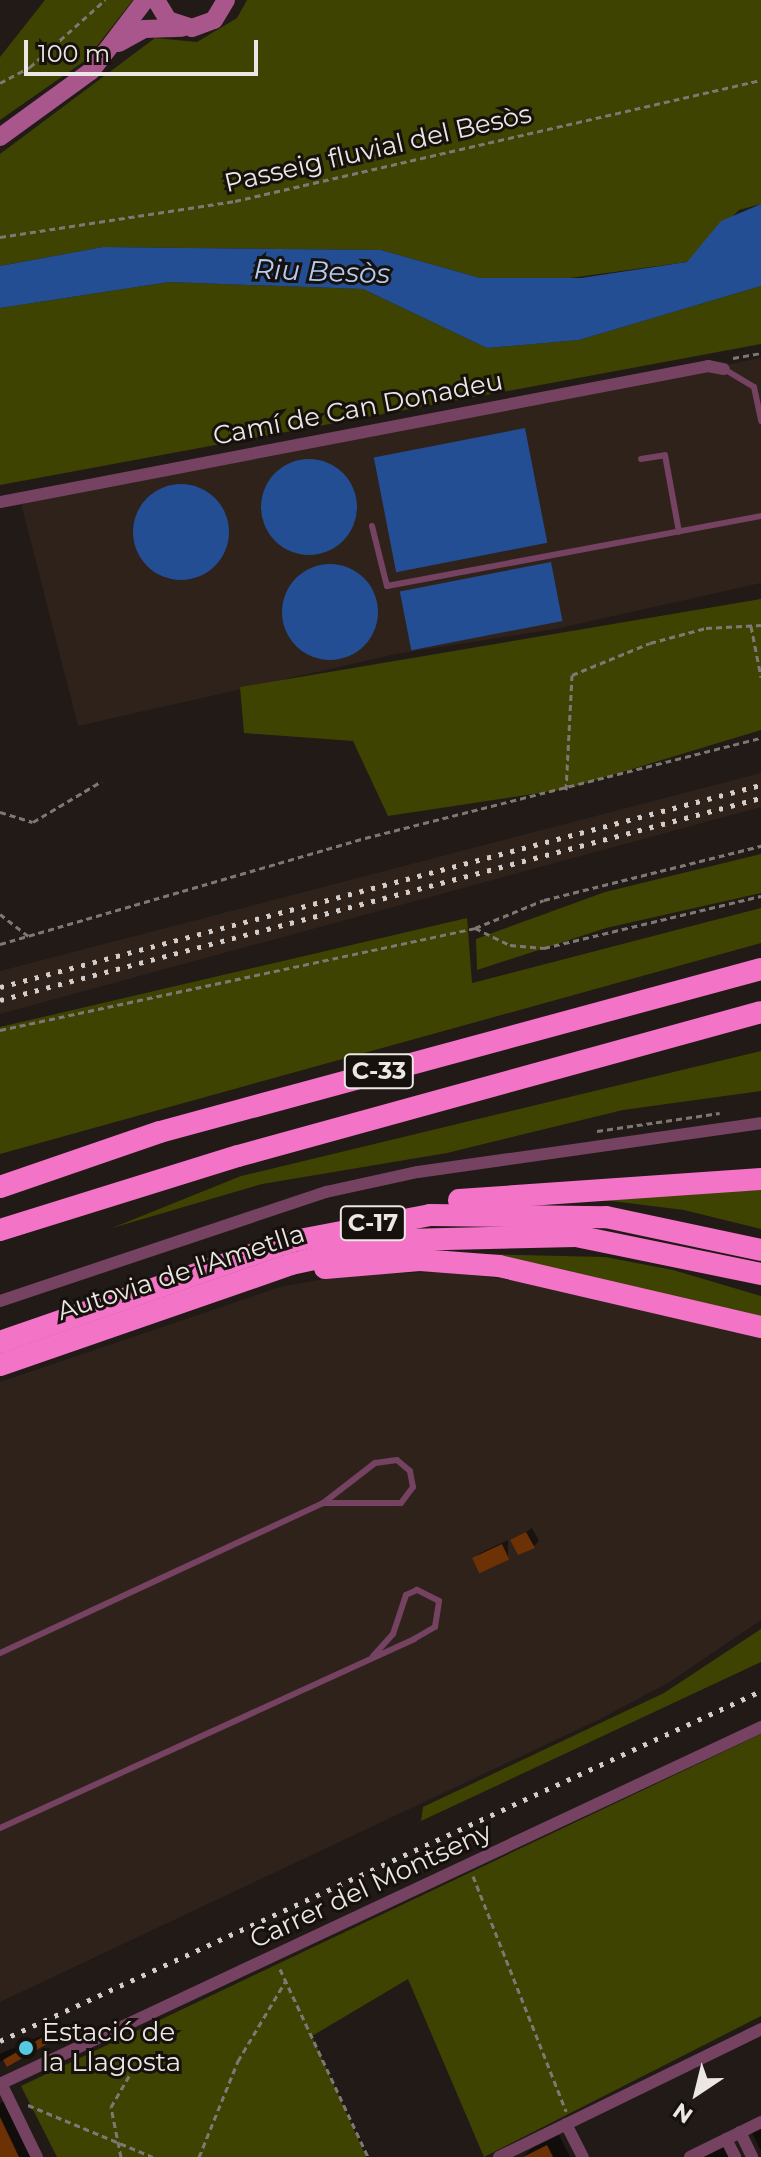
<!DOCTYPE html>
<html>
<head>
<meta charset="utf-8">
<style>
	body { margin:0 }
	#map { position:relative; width:761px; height:2157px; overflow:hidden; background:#211a16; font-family:Montserrat,sans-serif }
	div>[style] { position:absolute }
	.built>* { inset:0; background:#2f221b }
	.green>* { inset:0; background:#3f4302 }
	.water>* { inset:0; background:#234e93; transform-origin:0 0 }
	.round { border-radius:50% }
	.shadow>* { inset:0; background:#0007 }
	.building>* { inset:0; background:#6c3104; transform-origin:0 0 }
	.path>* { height:3px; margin-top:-1.5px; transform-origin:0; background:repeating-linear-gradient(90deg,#7e7874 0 6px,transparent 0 10px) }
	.lane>* { height:6px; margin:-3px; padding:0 3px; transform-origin:3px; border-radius:3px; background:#754262 }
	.street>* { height:12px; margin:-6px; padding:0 6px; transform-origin:6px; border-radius:6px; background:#754262 }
	.secondary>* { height:18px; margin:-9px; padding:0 9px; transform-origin:9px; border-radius:9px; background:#a8568b }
	.highway>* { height:22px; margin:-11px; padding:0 11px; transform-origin:11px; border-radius:11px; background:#f373c7 }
	.rail>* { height:5px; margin-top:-2.5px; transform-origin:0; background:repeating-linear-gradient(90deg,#d2cdca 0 4px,transparent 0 12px) }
	.dots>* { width:22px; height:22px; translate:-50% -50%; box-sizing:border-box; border:4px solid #17110d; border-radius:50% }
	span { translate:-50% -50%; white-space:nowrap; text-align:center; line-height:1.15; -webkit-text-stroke:6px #17110d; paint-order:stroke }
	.shield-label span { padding:2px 6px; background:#17110d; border:2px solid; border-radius:6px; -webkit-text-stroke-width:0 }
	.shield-label { font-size:24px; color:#ece7e4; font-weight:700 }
	.street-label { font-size:26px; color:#ece7e4 }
	.poi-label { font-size:26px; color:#ece7e4 }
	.left { translate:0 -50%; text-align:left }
	.water-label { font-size:28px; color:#b3ccf3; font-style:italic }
	.north { position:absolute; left:657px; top:2053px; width:80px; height:80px; -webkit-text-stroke:6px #17110d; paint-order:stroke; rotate:215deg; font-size:22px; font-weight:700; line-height:32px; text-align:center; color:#ece7e4 }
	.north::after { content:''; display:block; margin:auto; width:28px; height:36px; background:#ece7e4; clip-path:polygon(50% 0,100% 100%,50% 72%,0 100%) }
	.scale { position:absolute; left:24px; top:40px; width:234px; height:36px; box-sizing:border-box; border:4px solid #ece7e4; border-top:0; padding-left:10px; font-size:24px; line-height:28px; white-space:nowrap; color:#ece7e4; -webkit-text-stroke:6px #17110d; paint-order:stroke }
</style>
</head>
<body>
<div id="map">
	<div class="built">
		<i style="clip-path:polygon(761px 358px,761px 583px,555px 629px,396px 654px,78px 726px,21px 503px)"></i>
		<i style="clip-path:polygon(761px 773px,761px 807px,0 1014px,0 971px)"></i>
		<i style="clip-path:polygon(445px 1272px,520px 1281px,761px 1338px,761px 1620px,668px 1683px,598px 1720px,0 2002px,0 1382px,280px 1287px,353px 1274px)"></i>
	</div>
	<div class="green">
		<i style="clip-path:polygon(45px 0,133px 0,86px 60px,0 120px,0 57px)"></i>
		<i style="clip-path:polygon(247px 0,761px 0,761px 204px,739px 210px,687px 262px,548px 281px,480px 278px,381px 250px,103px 247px,0 266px,0 154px,155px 38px,197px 42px,237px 18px)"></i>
		<i style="clip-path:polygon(169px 282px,363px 289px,487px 348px,579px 340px,761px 286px,761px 344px,0 485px,0 308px)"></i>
		<i style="clip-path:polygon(761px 599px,761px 730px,566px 789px,388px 816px,353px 741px,244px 733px,240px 687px)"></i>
		<i style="clip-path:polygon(761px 854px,761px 893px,606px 928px,477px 970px,476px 939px,605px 892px)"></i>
		<i style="clip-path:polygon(761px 908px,761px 943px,0 1154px,0 1027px,467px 918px,472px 983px)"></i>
		<i style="clip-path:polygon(761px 1051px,761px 1091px,623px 1110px,447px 1153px,262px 1184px,112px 1228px,241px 1176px)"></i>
		<i style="clip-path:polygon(761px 1190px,761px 1229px,684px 1210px,579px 1197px)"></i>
		<i style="clip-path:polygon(481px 1254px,605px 1257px,673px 1270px,761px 1296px,761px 1316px)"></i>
		<i style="clip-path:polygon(761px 1629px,761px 1662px,421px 1821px,423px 1807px,664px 1693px)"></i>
		<i style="clip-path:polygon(761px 1734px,761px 2016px,484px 2157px,408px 1979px,312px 2036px,366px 2157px,57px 2157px,21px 2086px)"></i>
	</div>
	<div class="water">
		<i style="clip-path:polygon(761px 204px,761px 286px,579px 340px,487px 348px,363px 289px,169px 282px,0 308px,0 266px,103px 247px,381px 250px,480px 278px,581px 278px,687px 262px,721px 221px)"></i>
		<i style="left:525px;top:428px;width:117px;height:154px;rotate:79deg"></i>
		<i class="round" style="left:261px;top:459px;width:96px;height:96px"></i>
		<i class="round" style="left:133px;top:484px;width:96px;height:96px"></i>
		<i style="left:551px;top:562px;width:60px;height:154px;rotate:79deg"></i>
		<i class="round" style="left:282px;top:564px;width:96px;height:96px"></i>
	</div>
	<div class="shadow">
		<i style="clip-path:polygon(532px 1528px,539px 1541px,534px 1546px,513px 1540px)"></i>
		<i style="clip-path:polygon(508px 1540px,508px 1558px,475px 1558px,480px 1553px)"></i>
		<i style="clip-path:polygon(54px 2030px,50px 2039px,0 2062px,0 2054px)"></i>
		<i style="clip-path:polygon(8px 2100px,35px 2157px,0 2157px,0 2103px)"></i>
		<i style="clip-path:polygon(761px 2124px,761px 2151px,752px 2133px)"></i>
		<i style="clip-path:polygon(559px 2135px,570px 2157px,523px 2157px,532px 2148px)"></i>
		<i style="clip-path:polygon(731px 2137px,740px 2157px,688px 2157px)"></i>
	</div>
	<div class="building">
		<i style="clip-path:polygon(526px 1532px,535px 1548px,518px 1555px,510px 1540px)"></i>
		<i style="left:502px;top:1544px;width:17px;height:33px;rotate:65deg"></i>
		<i style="left:48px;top:2034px;width:8px;height:52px;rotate:60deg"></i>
		<i style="clip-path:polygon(0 2117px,19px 2157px,0 2157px)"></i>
		<i style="clip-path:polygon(547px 2145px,553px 2157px,523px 2157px)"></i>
	</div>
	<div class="path">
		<i style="left:0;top:83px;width:34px;rotate:-28deg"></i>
		<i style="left:30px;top:67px;width:101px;rotate:-41.8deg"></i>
		<i style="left:0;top:237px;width:238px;rotate:-8.7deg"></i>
		<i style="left:235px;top:201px;width:540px;rotate:-12.95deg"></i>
		<i style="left:733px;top:358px;width:28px;rotate:-10deg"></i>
		<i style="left:751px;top:626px;width:52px;rotate:78.9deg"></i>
		<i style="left:566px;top:790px;width:115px;rotate:-87deg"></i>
		<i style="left:572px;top:675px;width:84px;rotate:-22.3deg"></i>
		<i style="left:650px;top:643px;width:58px;rotate:-15deg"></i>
		<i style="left:706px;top:628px;width:55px;rotate:-3.1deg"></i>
		<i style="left:0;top:812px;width:34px;rotate:17deg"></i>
		<i style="left:33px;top:822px;width:80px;rotate:-30.7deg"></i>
		<i style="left:0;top:914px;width:36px;rotate:38deg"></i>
		<i style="left:475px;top:928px;width:39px;rotate:26deg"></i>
		<i style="left:510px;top:945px;width:34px;rotate:5deg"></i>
		<i style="left:544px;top:948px;width:223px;rotate:-13.5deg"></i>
		<i style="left:0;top:944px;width:380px;rotate:-16.2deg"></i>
		<i style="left:365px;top:838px;width:408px;rotate:-14.2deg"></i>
		<i style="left:0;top:1030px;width:486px;rotate:-12.1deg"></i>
		<i style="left:475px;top:928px;width:74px;rotate:-22.1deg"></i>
		<i style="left:544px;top:900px;width:224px;rotate:-14deg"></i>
		<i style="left:597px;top:1131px;width:124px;rotate:-8.3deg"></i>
		<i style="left:473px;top:1876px;width:253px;rotate:68.4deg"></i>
		<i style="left:280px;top:1969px;width:208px;rotate:64.9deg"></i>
		<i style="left:28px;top:2105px;width:135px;rotate:22.6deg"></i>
		<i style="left:121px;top:2157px;width:51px;rotate:-101.3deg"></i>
		<i style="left:111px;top:2107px;width:44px;rotate:-59.9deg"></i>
		<i style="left:199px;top:2157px;width:104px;rotate:-67.9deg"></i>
		<i style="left:238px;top:2061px;width:92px;rotate:-59.3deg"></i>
	</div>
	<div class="lane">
		<i style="left:724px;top:369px;width:35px;rotate:31deg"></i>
		<i style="left:754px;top:387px;width:35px;rotate:78deg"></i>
		<i style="left:641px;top:459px;width:24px;rotate:-9deg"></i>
		<i style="left:665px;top:455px;width:78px;rotate:79.7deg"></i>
		<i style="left:372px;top:526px;width:62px;rotate:76deg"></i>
		<i style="left:387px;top:586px;width:380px;rotate:-10.6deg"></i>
		<i style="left:0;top:1653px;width:356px;rotate:-24.9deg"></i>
		<i style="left:323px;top:1503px;width:78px"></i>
		<i style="left:401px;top:1503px;width:20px;rotate:-53deg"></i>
		<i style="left:413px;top:1487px;width:16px;rotate:-101deg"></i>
		<i style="left:410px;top:1471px;width:17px;rotate:-140deg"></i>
		<i style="left:397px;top:1460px;width:22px;rotate:172deg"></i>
		<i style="left:375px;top:1463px;width:66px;rotate:142.4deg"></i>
		<i style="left:0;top:1828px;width:455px;rotate:-24.5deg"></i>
		<i style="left:414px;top:1639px;width:24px;rotate:-30deg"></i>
		<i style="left:435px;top:1627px;width:26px;rotate:-81deg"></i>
		<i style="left:439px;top:1601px;width:25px;rotate:-153deg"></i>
		<i style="left:417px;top:1590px;width:12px;rotate:156deg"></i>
		<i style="left:406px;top:1595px;width:41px;rotate:108.4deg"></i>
		<i style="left:393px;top:1634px;width:30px;rotate:132deg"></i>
	</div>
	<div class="street">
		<i style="left:0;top:502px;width:721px;rotate:-10.87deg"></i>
		<i style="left:708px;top:366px;width:16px;rotate:11deg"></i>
		<i style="left:0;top:1301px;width:344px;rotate:-18.5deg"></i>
		<i style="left:326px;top:1192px;width:94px;rotate:-12.3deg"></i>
		<i style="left:418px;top:1172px;width:346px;rotate:-8.1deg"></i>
		<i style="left:1px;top:2083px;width:82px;rotate:64.1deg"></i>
		<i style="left:0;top:2084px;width:841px;rotate:-25.13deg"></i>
		<i style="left:566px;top:2124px;width:37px;rotate:63deg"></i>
		<i style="left:740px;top:2132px;width:28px;rotate:64deg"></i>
		<i style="left:726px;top:2139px;width:20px;rotate:63deg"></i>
		<i style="left:499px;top:2157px;width:292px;rotate:-26deg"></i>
		<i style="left:690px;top:2157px;width:79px;rotate:-26.2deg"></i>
	</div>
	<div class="secondary">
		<i style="left:156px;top:0;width:23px;rotate:59deg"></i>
		<i style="left:168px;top:20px;width:25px;rotate:18deg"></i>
		<i style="left:192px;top:28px;width:23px;rotate:-20deg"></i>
		<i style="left:214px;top:20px;width:23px;rotate:-59deg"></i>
		<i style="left:119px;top:43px;width:29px;rotate:-29deg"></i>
		<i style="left:144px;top:29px;width:38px;rotate:-2deg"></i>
		<i style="left:0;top:137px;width:112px;rotate:-36deg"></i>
		<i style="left:91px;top:71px;width:89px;rotate:-52.7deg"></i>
	</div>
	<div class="highway">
		<i style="left:0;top:1187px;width:169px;rotate:-19deg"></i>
		<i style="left:160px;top:1132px;width:623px;rotate:-15.17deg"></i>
		<i style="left:459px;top:1200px;width:303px;rotate:-4deg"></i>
		<i style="left:0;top:1230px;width:249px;rotate:-17.3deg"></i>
		<i style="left:238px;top:1156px;width:542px;rotate:-15.39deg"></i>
		<i style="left:325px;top:1268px;width:95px;rotate:-4.8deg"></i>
		<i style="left:420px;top:1260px;width:79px;rotate:4.3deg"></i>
		<i style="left:499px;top:1266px;width:269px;rotate:13.1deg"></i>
		<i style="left:0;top:1342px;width:306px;rotate:-19.1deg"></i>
		<i style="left:289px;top:1242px;width:144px;rotate:-10.8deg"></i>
		<i style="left:430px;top:1215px;width:176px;rotate:0.7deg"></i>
		<i style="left:606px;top:1217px;width:158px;rotate:12deg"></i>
		<i style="left:0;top:1365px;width:308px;rotate:-19.1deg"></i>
		<i style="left:291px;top:1264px;width:115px;rotate:-12.1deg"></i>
		<i style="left:403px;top:1240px;width:173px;rotate:-1.3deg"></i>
		<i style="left:576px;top:1236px;width:189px;rotate:11.6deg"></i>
	</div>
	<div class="rail">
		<i style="left:0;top:987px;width:787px;rotate:-14.87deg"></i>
		<i style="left:0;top:1000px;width:787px;rotate:-14.87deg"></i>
		<i style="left:0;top:2041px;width:838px;rotate:-24.7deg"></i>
	</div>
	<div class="dots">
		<i style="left:26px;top:2048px;background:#56c9e1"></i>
	</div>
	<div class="shield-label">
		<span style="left:379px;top:1071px">C-33</span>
		<span style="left:373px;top:1223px">C-17</span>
	</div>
	<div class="street-label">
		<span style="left:378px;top:149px;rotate:-13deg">Passeig fluvial del Besòs</span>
		<span style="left:358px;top:409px;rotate:-11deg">Camí de Can Donadeu</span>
		<span style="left:181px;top:1273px;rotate:-18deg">Autovia de l'Ametlla</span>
		<span style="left:371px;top:1886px;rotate:-25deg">Carrer del Montseny</span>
	</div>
	<div class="poi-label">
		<span class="left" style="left:42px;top:2048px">Estació de<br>la Llagosta</span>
	</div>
	<div class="water-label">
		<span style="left:322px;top:271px;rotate:2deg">Riu Besòs</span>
	</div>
	<div class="north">N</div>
	<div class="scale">100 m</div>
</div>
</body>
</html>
